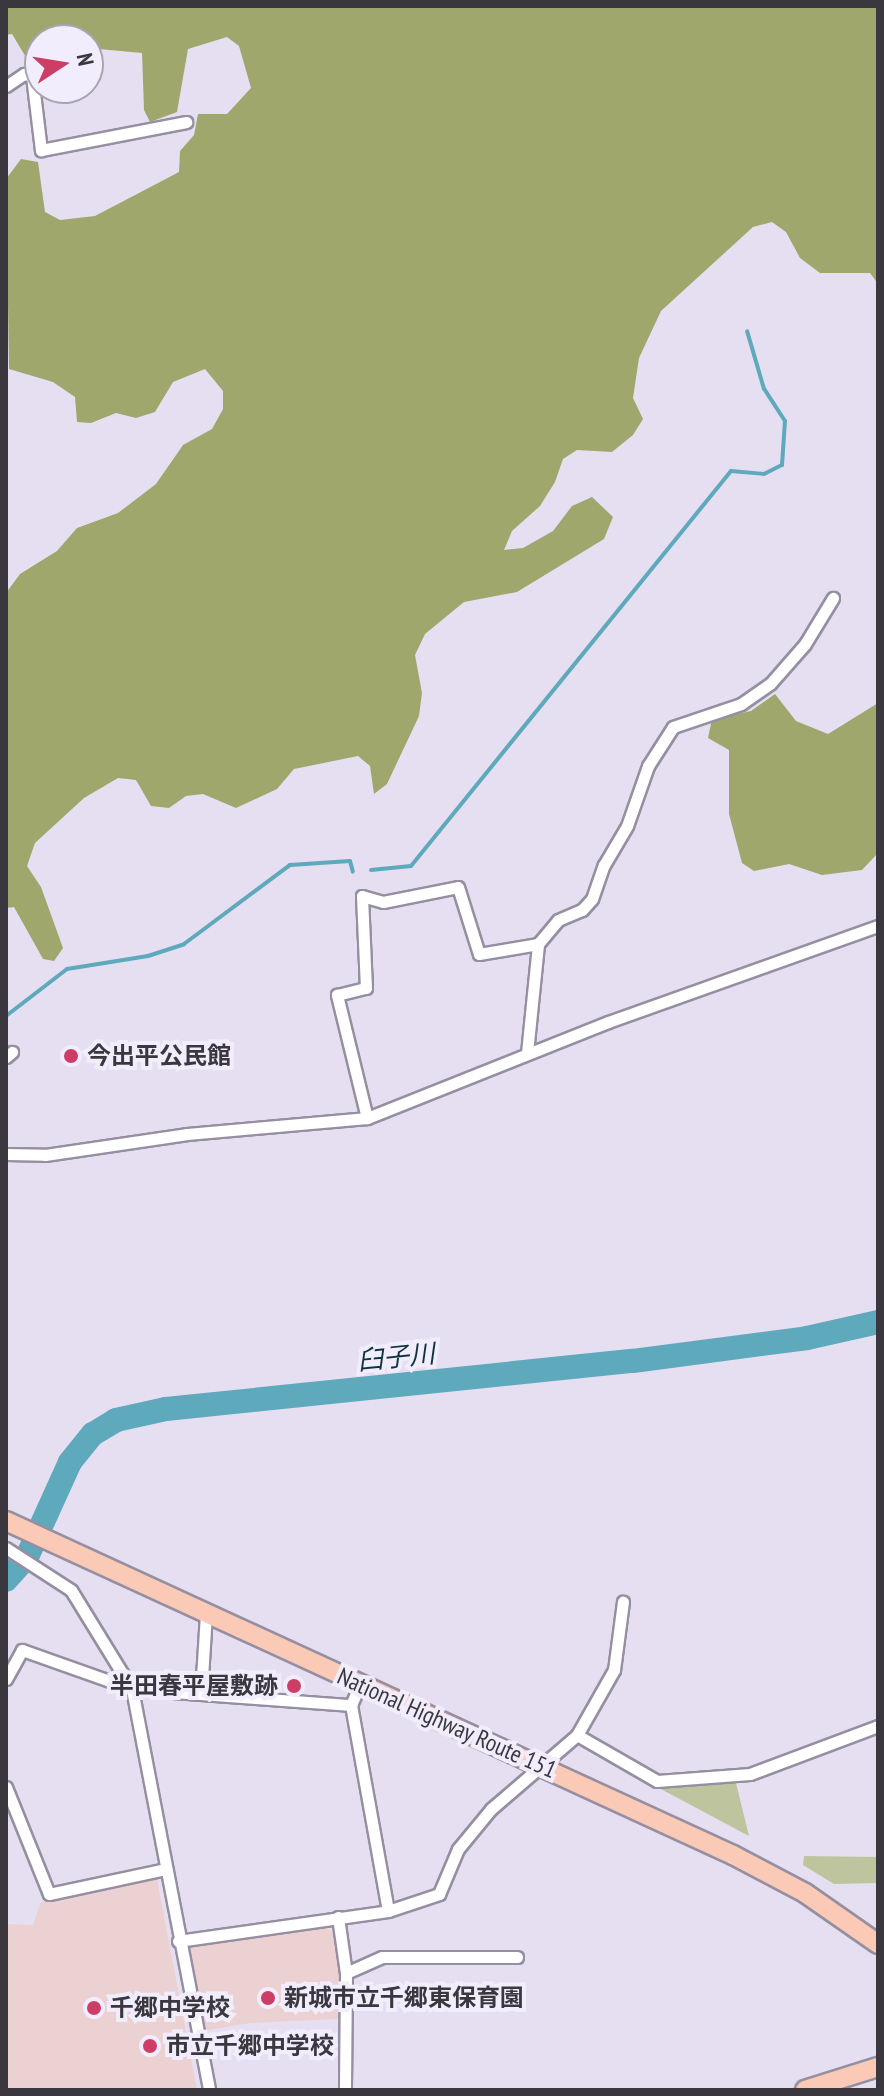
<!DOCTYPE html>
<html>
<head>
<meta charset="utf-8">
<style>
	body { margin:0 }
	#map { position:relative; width:884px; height:2096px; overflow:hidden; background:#e6dff2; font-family:"PT Sans Narrow","Noto Sans JP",sans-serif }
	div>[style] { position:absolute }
	.education>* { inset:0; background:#ecd1d3 }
	.green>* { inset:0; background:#bec49d }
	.forest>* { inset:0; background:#9fa76d }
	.stream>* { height:4px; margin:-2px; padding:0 2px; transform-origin:2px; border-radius:2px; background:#5fa9bc }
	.river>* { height:24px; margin:-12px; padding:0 12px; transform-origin:12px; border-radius:12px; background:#5fa9bc }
	.roads { filter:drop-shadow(2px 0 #958fa1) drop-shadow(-2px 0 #958fa1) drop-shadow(0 2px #958fa1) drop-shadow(0 -2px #958fa1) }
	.minor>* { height:11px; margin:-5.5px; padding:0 5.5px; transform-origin:5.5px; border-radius:5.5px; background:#fff }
	.trunk>* { height:18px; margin:-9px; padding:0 9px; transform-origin:9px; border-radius:9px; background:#facab6 }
	.dots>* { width:22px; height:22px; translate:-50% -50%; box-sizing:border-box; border:4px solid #f2edfc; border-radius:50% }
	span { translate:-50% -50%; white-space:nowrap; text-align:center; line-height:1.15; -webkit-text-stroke:8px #f2edfc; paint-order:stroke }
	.poi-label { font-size:24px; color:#3a373e; font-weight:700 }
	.left { translate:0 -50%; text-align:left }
	.right { translate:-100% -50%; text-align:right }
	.street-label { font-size:24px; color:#3a373e }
	.water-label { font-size:26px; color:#0f343d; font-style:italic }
	.frame { position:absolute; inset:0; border:8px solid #3a373e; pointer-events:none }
	.north { position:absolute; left:24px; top:24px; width:80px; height:80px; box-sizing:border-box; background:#f2edfc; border:2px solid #a8a4b0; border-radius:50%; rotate:78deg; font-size:22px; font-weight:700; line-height:32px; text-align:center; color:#3a373e }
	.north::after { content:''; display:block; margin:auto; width:28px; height:36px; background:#cc3e66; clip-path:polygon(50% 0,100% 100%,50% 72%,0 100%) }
</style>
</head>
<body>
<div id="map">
	<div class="education">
		<i style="clip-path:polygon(151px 1875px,157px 1879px,197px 2090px,6px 2090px,6px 1924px,33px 1925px,40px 1903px)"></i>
		<i style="clip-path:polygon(323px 1925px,335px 1934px,341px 1977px,339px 2019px,250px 2023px,203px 2031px,186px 1948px)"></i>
	</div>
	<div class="green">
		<i style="clip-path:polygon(736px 1783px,749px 1836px,657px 1787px,709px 1783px)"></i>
		<i style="clip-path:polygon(804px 1856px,878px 1857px,878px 1883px,834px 1884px,803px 1865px)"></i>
	</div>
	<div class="forest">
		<i style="clip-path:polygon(6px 6px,878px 6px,878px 284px,870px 273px,820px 273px,800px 258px,786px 232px,772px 222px,753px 227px,661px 311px,639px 358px,633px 398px,643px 419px,633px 435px,612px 452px,577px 450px,563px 459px,555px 482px,540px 506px,512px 531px,504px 550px,523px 548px,553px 531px,572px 506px,592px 497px,613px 517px,604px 539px,517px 592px,464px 602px,425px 634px,415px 655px,422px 693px,419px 716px,387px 784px,374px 794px,370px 766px,358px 756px,294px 769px,277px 789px,236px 808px,203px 794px,186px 796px,169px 808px,151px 806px,136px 780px,118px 778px,84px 798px,35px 843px,27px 866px,41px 887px,63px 948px,54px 961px,43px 959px,14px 907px,6px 908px,6px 593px,20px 574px,57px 551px,77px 528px,118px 513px,156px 484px,183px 445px,212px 429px,223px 409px,223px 391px,205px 369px,173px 382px,155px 412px,136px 418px,116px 413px,91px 423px,77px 422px,75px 397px,53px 382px,9px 369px,6px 179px,21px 159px,38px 162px,45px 212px,60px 220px,95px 216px,179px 172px,180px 151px,194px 135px,198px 114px,227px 114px,251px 88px,239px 46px,227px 37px,188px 49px,177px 112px,150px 122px,144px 110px,142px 53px,88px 48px,88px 40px,40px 40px,40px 59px,27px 59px,12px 34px,6px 35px)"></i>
		<i style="clip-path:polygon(775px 694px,796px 721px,828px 734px,878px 703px,878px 853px,862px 870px,822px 875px,789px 864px,754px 871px,742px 863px,729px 814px,729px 750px,708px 738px,712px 719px,751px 711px)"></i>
	</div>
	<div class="stream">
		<i style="left:371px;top:870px;width:40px;rotate:-5.7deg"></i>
		<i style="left:411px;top:866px;width:508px;rotate:-50.99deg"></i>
		<i style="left:731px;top:471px;width:33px;rotate:5deg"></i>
		<i style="left:764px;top:474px;width:20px;rotate:-27deg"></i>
		<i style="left:782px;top:465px;width:44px;rotate:-86.1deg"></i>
		<i style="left:785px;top:421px;width:38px;rotate:-123deg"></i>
		<i style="left:764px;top:389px;width:60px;rotate:-106.3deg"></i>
		<i style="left:6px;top:1016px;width:77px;rotate:-37.6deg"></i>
		<i style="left:67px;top:969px;width:82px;rotate:-9.1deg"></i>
		<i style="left:148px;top:956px;width:38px;rotate:-18deg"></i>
		<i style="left:184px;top:944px;width:132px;rotate:-36.7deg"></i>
		<i style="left:290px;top:865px;width:60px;rotate:-3.8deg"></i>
		<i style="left:350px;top:861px;width:11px;rotate:75deg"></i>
	</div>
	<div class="river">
		<i style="left:6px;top:1580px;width:31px;rotate:-48deg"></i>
		<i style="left:27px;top:1557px;width:104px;rotate:-65.6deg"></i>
		<i style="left:70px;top:1462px;width:36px;rotate:-51deg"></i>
		<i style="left:93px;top:1434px;width:27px;rotate:-31deg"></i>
		<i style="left:116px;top:1420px;width:51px;rotate:-12.4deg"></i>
		<i style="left:166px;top:1409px;width:469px;rotate:-5.9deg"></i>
		<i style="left:633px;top:1361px;width:176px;rotate:-7.5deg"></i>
		<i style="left:807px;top:1338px;width:73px;rotate:-12.7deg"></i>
	</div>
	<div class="roads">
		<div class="minor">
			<i style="left:6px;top:86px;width:22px;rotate:-34deg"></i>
			<i style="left:24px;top:74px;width:8px;rotate:14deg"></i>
			<i style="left:32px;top:76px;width:75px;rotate:83.1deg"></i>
			<i style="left:41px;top:150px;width:148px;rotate:-10.9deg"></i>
			<i style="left:527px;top:1053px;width:110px;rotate:-84.2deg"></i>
			<i style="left:538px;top:944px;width:31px;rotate:-50deg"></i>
			<i style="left:558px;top:920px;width:26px;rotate:-23deg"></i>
			<i style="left:582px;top:910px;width:15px;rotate:-48deg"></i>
			<i style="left:592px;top:899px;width:36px;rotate:-71deg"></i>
			<i style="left:604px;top:865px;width:45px;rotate:-59.5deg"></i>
			<i style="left:627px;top:826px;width:64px;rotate:-70.7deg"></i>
			<i style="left:648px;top:766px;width:46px;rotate:-57.3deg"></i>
			<i style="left:673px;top:727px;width:72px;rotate:-18.7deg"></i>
			<i style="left:741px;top:704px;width:35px;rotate:-35deg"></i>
			<i style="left:770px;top:684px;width:53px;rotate:-48.8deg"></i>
			<i style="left:805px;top:644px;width:54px;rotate:-58.7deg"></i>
			<i style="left:6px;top:1057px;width:8px;rotate:-40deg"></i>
			<i style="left:367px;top:1118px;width:127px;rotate:-103.7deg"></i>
			<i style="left:337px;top:995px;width:30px;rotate:-14deg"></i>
			<i style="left:366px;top:988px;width:92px;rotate:-92.5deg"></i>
			<i style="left:362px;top:896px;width:22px;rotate:16deg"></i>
			<i style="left:383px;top:902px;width:76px;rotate:-11.3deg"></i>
			<i style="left:458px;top:887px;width:70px;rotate:72.6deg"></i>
			<i style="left:479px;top:954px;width:60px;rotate:-9.6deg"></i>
			<i style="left:6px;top:1154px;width:39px;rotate:1deg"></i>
			<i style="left:45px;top:1155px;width:144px;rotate:-8.4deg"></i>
			<i style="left:187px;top:1134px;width:181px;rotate:-5.1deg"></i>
			<i style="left:367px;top:1118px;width:259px;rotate:-21.7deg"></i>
			<i style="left:608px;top:1022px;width:287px;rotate:-19.6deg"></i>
			<i style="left:6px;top:1548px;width:77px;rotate:32.9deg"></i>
			<i style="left:71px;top:1590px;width:116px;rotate:58.4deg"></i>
			<i style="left:132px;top:1689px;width:408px;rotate:79.1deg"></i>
			<i style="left:6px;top:1679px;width:33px;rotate:-61deg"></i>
			<i style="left:22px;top:1650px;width:117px;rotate:19.5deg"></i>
			<i style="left:132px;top:1689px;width:220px;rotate:4.2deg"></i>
			<i style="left:360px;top:1684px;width:23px;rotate:113deg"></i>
			<i style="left:351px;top:1705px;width:209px;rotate:79.8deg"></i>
			<i style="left:201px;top:1693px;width:80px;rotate:-86.4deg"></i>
			<i style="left:577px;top:1735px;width:92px;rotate:29.9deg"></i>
			<i style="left:657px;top:1781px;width:93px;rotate:-4.3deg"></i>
			<i style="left:750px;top:1774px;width:137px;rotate:-20.6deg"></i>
			<i style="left:6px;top:1787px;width:115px;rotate:68.1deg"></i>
			<i style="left:49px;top:1894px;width:120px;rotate:-12.1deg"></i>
			<i style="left:338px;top:1917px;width:57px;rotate:81.9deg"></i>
			<i style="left:346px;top:1973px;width:117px;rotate:90.5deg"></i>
			<i style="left:178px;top:1941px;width:212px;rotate:-8.1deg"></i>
			<i style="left:388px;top:1911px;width:54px;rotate:-18.4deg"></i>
			<i style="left:439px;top:1894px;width:49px;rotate:-67.1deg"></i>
			<i style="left:458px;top:1849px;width:52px;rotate:-50.5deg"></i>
			<i style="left:491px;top:1809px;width:113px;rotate:-40.7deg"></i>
			<i style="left:577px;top:1735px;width:75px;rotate:-60.4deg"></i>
			<i style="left:614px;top:1670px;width:69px;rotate:-82.5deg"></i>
			<i style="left:346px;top:1973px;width:39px;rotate:-24deg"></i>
			<i style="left:382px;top:1957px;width:135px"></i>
		</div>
		<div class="trunk">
			<i style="left:6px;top:1521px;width:800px;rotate:24.68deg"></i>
			<i style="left:733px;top:1855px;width:81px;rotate:27.8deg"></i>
			<i style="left:805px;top:1893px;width:89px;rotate:34.9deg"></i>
			<i style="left:805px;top:2090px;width:77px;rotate:-17.5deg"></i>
		</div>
	</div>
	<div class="dots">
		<i style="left:71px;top:1056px;background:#cc3e66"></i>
		<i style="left:294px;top:1686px;background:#cc3e66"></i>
		<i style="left:268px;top:1998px;background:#cc3e66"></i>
		<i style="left:94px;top:2008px;background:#cc3e66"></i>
		<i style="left:150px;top:2046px;background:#cc3e66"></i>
	</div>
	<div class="poi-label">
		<span class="left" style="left:87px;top:1056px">今出平公民館</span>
		<span class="right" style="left:278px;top:1686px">半田春平屋敷跡</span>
		<span class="left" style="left:284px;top:1998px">新城市立千郷東保育園</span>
		<span class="left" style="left:110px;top:2008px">千郷中学校</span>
		<span class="left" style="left:166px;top:2046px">市立千郷中学校</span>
	</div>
	<div class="street-label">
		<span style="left:447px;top:1723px;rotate:24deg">National Highway Route 151</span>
	</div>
	<div class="water-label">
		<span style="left:396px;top:1357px;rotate:-6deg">臼子川</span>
	</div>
	<div class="frame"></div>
	<div class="north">N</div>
</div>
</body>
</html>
